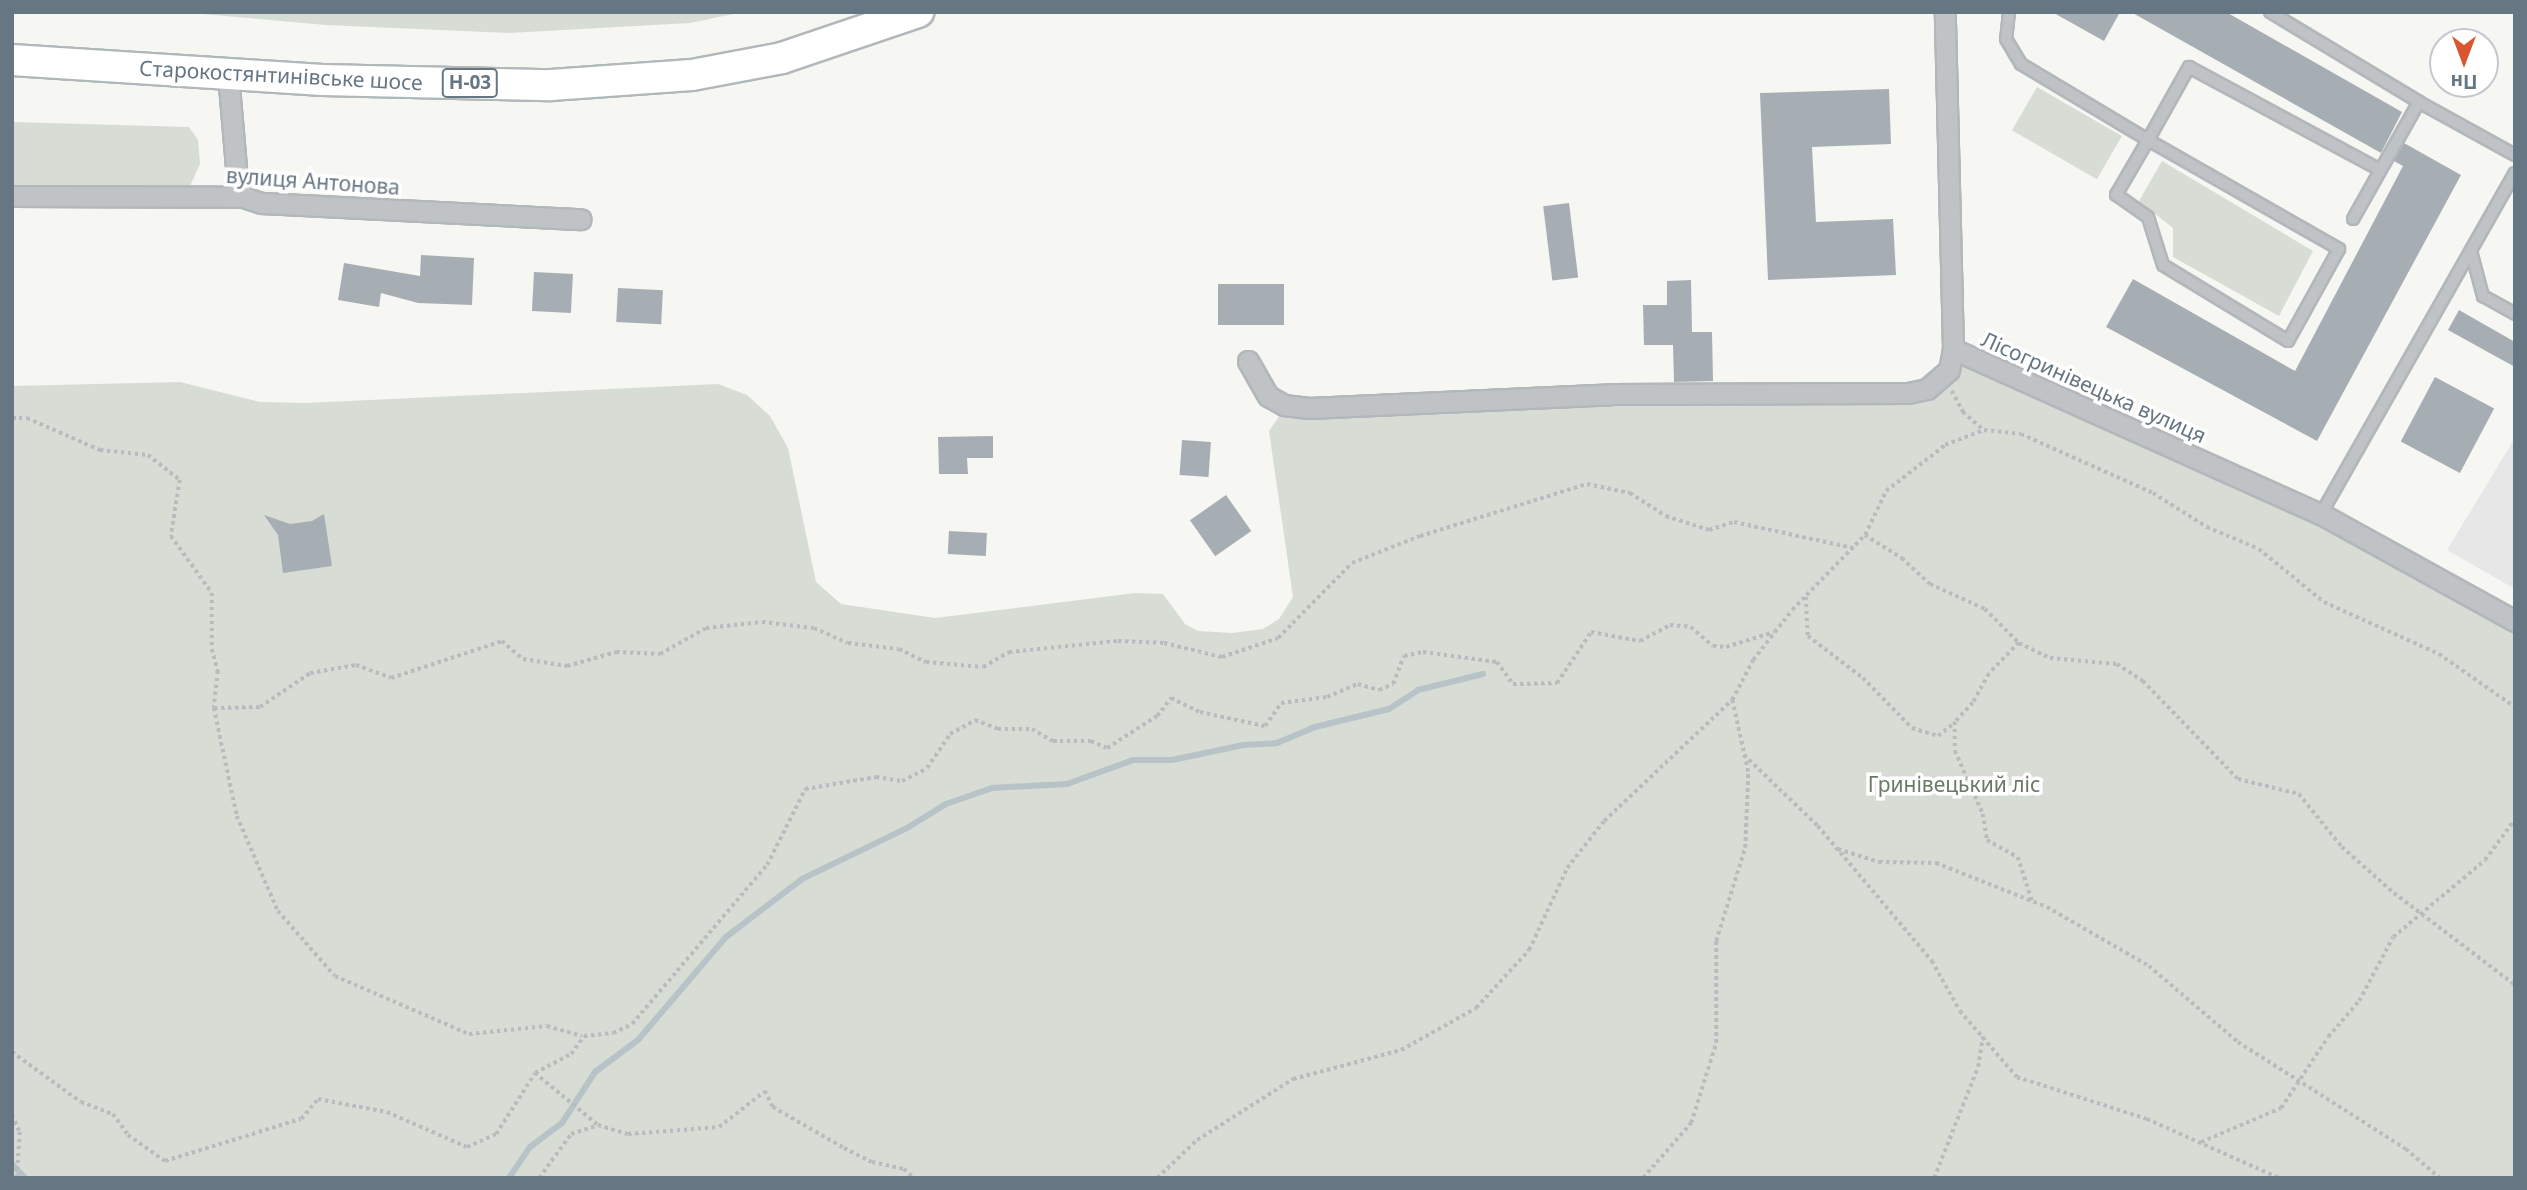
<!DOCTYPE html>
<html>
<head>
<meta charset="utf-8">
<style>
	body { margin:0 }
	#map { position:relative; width:2527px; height:1190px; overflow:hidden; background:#f6f6f3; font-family:"Noto Sans",sans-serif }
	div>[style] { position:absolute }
	.built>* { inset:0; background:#e6e7e6 }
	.green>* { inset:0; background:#d7dcd4; transform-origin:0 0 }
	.stream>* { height:6px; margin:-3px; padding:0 3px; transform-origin:3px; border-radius:3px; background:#b8c3c7 }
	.building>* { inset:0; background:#a6aeb3; transform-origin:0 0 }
	.path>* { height:3.5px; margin-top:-1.75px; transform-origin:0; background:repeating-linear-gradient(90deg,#b9bcbe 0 3.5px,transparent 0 7px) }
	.roads { filter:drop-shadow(2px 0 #b2b7ba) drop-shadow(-2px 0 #b2b7ba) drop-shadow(0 2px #b2b7ba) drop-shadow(0 -2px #b2b7ba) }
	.lane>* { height:10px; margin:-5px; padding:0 5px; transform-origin:5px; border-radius:5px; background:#bfc3c6 }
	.street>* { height:19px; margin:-9.5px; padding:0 9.5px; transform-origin:9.5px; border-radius:9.5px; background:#bfc3c6 }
	.primary>* { height:30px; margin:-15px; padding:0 15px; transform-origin:15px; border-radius:15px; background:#fff }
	span { translate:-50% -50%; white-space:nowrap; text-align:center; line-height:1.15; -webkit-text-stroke:7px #fff; paint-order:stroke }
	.shield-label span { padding:2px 5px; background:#fff; border:2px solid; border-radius:5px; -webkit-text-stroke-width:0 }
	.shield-label { font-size:19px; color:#667682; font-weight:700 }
	.street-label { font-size:21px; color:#667682 }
	.park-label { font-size:21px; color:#697a65 }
	.frame { position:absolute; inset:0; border:14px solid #667682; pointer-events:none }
	.north { position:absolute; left:2429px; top:28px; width:70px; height:70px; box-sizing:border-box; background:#fff; border:2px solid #c2c8cd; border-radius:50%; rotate:180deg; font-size:19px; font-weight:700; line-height:28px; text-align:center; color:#667682 }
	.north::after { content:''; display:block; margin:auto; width:24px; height:32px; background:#d95630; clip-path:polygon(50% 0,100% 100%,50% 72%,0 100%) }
</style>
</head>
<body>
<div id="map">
	<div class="built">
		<i style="clip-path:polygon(2515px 438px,2515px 589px,2447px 550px)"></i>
	</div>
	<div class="green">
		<i style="clip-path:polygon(180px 12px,743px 12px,690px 23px,509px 33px,326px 25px)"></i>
		<i style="left:2037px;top:87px;width:98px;height:50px;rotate:30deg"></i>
		<i style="clip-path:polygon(12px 122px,189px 127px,198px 140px,200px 164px,190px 186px,162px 206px,12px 206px)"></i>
		<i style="clip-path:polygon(2162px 161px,2313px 251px,2279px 316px,2173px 257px,2173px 228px,2139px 201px)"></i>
		<i style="clip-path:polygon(1953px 349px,2321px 514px,2515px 621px,2515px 1178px,12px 1178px,12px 386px,180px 382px,260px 402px,306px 403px,718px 384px,747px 395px,770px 416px,788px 448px,816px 582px,841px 604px,935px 618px,1135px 593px,1163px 594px,1185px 624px,1198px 631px,1232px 633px,1263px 629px,1279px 619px,1293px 597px,1269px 431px,1280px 415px,1309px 408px,1927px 389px)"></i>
	</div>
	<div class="stream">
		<i style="left:12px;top:1164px;width:19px;rotate:47deg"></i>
		<i style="left:509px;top:1178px;width:37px;rotate:-56deg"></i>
		<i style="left:530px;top:1147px;width:40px;rotate:-37deg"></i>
		<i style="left:562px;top:1123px;width:61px;rotate:-57.1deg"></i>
		<i style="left:595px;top:1072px;width:54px;rotate:-36.7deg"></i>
		<i style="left:638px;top:1040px;width:135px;rotate:-49.5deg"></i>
		<i style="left:726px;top:937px;width:96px;rotate:-37.3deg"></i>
		<i style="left:802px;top:879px;width:117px;rotate:-25.9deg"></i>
		<i style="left:907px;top:828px;width:46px;rotate:-31.6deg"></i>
		<i style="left:946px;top:804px;width:49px;rotate:-19.2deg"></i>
		<i style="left:992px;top:788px;width:75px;rotate:-3.1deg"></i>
		<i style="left:1067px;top:784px;width:70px;rotate:-20deg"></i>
		<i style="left:1133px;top:760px;width:39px"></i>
		<i style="left:1172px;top:760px;width:73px;rotate:-11.9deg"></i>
		<i style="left:1243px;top:745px;width:34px;rotate:-3deg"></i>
		<i style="left:1277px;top:743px;width:41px;rotate:-22.8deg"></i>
		<i style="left:1315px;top:727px;width:76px;rotate:-13.7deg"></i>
		<i style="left:1389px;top:709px;width:35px;rotate:-33deg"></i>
		<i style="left:1418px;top:690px;width:67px;rotate:-13.8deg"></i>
	</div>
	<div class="building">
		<i style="clip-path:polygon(2052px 12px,2120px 12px,2104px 41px)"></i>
		<i style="clip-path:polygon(2131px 12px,2226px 12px,2402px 112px,2381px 153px)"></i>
		<i style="clip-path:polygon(1889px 89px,1891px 144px,1812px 147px,1816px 222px,1893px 219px,1896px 275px,1768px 280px,1760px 93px)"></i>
		<i style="clip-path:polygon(2404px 143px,2461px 175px,2317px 441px,2106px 327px,2133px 279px,2295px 371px,2403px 166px,2394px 161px)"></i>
		<i style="left:1569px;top:203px;width:75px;height:26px;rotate:83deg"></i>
		<i style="clip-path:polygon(421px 255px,474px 258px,472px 305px,418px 303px,381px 293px,379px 307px,338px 300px,344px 263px,420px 276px)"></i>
		<i style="left:534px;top:272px;width:39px;height:39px;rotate:3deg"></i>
		<i style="clip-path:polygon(1691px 280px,1692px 332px,1712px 332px,1713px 381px,1674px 382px,1673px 345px,1644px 345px,1643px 305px,1667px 305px,1667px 281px)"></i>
		<i style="left:1218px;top:284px;width:66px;height:41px"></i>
		<i style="left:618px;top:288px;width:45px;height:34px;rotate:3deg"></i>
		<i style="clip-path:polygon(2459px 310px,2515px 342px,2515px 367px,2448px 330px)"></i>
		<i style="left:2435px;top:377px;width:67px;height:73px;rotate:28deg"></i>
		<i style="clip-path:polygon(993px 436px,993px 458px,967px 458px,968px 474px,939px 474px,938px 437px)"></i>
		<i style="left:1182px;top:440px;width:29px;height:35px;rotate:4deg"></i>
		<i style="left:1226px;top:495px;width:44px;height:44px;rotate:55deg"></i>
		<i style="clip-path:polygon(324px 514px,332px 566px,283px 573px,278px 535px,264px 515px,290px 524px,312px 521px)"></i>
		<i style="left:949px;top:531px;width:38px;height:23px;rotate:3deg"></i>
	</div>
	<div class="path">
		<i style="left:1952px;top:391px;width:24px;rotate:62deg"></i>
		<i style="left:1963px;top:412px;width:28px;rotate:41deg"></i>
		<i style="left:1984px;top:430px;width:37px;rotate:6deg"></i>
		<i style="left:2021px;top:434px;width:145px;rotate:24.1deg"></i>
		<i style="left:2153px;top:493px;width:64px;rotate:32.2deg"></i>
		<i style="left:2207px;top:527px;width:56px;rotate:22.9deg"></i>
		<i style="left:2259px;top:549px;width:84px;rotate:39.2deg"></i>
		<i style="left:2324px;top:602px;width:126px;rotate:24.3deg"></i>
		<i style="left:2439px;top:654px;width:93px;rotate:34.9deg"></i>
		<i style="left:12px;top:418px;width:15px"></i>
		<i style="left:27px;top:418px;width:80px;rotate:23.7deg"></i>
		<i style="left:100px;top:450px;width:48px;rotate:5.9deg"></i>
		<i style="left:148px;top:455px;width:41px;rotate:38deg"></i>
		<i style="left:180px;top:480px;width:57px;rotate:99.1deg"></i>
		<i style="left:171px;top:536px;width:70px;rotate:54.3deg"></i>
		<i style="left:212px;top:593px;width:56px;rotate:90deg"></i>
		<i style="left:212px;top:649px;width:23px;rotate:75deg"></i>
		<i style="left:218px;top:671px;width:37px;rotate:96deg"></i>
		<i style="left:214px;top:708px;width:46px;rotate:-1.2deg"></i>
		<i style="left:260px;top:707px;width:60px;rotate:-34.2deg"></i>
		<i style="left:310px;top:673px;width:47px;rotate:-9.9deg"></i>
		<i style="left:356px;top:665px;width:37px;rotate:20deg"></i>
		<i style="left:391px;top:678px;width:117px;rotate:-18.4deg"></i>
		<i style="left:502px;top:641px;width:28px;rotate:41deg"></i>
		<i style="left:523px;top:659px;width:45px;rotate:9deg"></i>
		<i style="left:567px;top:666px;width:51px;rotate:-15.9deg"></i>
		<i style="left:616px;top:652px;width:44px;rotate:2.6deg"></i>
		<i style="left:660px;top:654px;width:53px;rotate:-29.5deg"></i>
		<i style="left:706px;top:628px;width:56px;rotate:-6.1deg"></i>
		<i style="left:762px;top:622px;width:52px;rotate:6.6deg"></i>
		<i style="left:814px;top:628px;width:37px;rotate:24deg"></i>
		<i style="left:848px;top:643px;width:51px;rotate:6.7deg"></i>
		<i style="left:899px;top:649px;width:30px;rotate:26deg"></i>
		<i style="left:926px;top:662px;width:57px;rotate:5deg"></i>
		<i style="left:983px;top:667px;width:30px;rotate:-30deg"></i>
		<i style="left:1009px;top:652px;width:110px;rotate:-5.8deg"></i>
		<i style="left:1118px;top:641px;width:46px;rotate:2.5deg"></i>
		<i style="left:1164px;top:643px;width:60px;rotate:13.6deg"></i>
		<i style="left:1222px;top:657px;width:59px;rotate:-18.7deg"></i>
		<i style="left:1278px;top:638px;width:105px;rotate:-45.4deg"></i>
		<i style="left:1352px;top:563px;width:73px;rotate:-21.7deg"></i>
		<i style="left:1420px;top:536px;width:175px;rotate:-17.3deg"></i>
		<i style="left:1587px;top:484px;width:44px;rotate:11.8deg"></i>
		<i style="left:1630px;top:493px;width:43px;rotate:32.6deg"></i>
		<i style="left:1666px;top:516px;width:45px;rotate:18deg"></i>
		<i style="left:1709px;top:530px;width:26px;rotate:-18deg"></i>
		<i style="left:1734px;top:522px;width:122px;rotate:12.3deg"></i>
		<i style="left:1865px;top:535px;width:44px;rotate:31.9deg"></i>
		<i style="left:1902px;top:558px;width:38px;rotate:43deg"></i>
		<i style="left:1930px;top:584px;width:60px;rotate:24.4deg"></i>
		<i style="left:1985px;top:609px;width:48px;rotate:45deg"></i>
		<i style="left:2019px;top:643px;width:34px;rotate:26deg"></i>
		<i style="left:2050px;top:658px;width:67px;rotate:5.1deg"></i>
		<i style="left:2117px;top:664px;width:31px;rotate:33deg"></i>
		<i style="left:2143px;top:681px;width:136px;rotate:45.9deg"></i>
		<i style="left:2238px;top:779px;width:63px;rotate:13.8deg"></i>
		<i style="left:2299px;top:794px;width:68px;rotate:50.9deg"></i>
		<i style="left:2342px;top:847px;width:69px;rotate:41.5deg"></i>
		<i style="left:2394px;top:893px;width:152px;rotate:37.2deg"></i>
		<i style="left:1806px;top:597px;width:39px;rotate:87deg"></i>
		<i style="left:1808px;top:636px;width:69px;rotate:37.4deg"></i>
		<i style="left:1863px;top:678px;width:70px;rotate:45.6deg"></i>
		<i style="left:1912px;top:728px;width:27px;rotate:17deg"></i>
		<i style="left:1938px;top:736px;width:22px;rotate:-39deg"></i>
		<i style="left:2019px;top:643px;width:43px;rotate:134.1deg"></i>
		<i style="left:1989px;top:674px;width:33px;rotate:119deg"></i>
		<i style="left:1973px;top:703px;width:26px;rotate:133deg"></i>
		<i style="left:1955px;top:722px;width:29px;rotate:90deg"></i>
		<i style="left:1955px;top:751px;width:69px;rotate:66deg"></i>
		<i style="left:1983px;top:814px;width:26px;rotate:81deg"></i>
		<i style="left:1987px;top:840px;width:35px;rotate:29deg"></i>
		<i style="left:2018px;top:857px;width:46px;rotate:72.3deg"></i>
		<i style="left:214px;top:708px;width:110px;rotate:78deg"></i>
		<i style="left:237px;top:816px;width:103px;rotate:66.7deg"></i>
		<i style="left:278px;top:911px;width:86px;rotate:48.8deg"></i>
		<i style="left:335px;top:976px;width:146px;rotate:23.4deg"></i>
		<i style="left:469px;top:1034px;width:78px;rotate:-5.9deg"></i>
		<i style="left:547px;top:1026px;width:36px;rotate:16deg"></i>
		<i style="left:1744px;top:755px;width:103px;rotate:43.8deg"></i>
		<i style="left:1818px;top:826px;width:177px;rotate:49.8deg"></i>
		<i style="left:1932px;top:961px;width:57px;rotate:60.8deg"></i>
		<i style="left:1960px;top:1011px;width:87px;rotate:49.2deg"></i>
		<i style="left:2017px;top:1077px;width:137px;rotate:17.9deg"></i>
		<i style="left:2147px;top:1119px;width:145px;rotate:24.1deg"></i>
		<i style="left:1838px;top:849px;width:43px;rotate:17.6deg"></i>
		<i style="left:1879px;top:862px;width:57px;rotate:1deg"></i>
		<i style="left:1936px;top:863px;width:119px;rotate:21.6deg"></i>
		<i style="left:2047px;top:907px;width:118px;rotate:30deg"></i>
		<i style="left:2149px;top:966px;width:117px;rotate:40.5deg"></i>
		<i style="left:2238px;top:1042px;width:199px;rotate:32.5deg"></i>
		<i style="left:2406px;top:1149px;width:45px;rotate:40.5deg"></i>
		<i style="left:12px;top:1052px;width:85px;rotate:35.9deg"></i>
		<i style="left:81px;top:1102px;width:34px;rotate:21deg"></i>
		<i style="left:113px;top:1114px;width:26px;rotate:54deg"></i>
		<i style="left:128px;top:1135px;width:45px;rotate:35.1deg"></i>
		<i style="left:165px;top:1161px;width:142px;rotate:-17.2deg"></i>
		<i style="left:301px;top:1119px;width:26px;rotate:-50deg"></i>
		<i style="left:318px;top:1099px;width:70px;rotate:10.7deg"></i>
		<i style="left:387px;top:1112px;width:87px;rotate:23.6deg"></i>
		<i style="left:467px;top:1147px;width:32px;rotate:-24deg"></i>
		<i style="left:496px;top:1134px;width:72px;rotate:-57.4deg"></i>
		<i style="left:535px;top:1073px;width:41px;rotate:-27.8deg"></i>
		<i style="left:571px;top:1054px;width:22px;rotate:-54deg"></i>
		<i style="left:584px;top:1036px;width:29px;rotate:-6deg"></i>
		<i style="left:613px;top:1033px;width:21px;rotate:-25deg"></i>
		<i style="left:632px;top:1024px;width:209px;rotate:-49.7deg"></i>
		<i style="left:767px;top:865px;width:85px;rotate:-63.4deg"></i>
		<i style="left:805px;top:789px;width:72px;rotate:-9.6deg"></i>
		<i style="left:876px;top:777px;width:26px;rotate:9deg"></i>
		<i style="left:902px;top:781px;width:28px;rotate:-27deg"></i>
		<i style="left:927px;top:768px;width:41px;rotate:-55.9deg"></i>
		<i style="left:950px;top:734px;width:29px;rotate:-29deg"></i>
		<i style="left:975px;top:720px;width:25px;rotate:21deg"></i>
		<i style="left:998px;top:729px;width:34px"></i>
		<i style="left:1032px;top:729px;width:24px;rotate:30deg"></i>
		<i style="left:1053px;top:741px;width:38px"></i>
		<i style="left:1091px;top:741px;width:17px;rotate:24deg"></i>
		<i style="left:1107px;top:748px;width:59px;rotate:-32.6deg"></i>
		<i style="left:1157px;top:716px;width:23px;rotate:-52deg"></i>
		<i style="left:1171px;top:698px;width:32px;rotate:26deg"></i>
		<i style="left:1200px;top:712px;width:66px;rotate:12.2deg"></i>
		<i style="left:1265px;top:726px;width:28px;rotate:-55deg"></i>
		<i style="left:1281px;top:703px;width:46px;rotate:-7.4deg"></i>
		<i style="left:1327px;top:697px;width:34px;rotate:-23deg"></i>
		<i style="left:1358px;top:684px;width:22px;rotate:16deg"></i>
		<i style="left:1379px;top:690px;width:15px;rotate:-23deg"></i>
		<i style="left:1393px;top:684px;width:30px;rotate:-69deg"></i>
		<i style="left:1404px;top:656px;width:19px;rotate:-12deg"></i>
		<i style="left:1423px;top:652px;width:75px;rotate:7.7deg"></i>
		<i style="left:1497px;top:662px;width:27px;rotate:54deg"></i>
		<i style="left:1513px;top:684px;width:44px;rotate:-1.3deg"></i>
		<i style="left:1557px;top:683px;width:61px;rotate:-56.3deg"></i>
		<i style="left:1591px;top:632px;width:50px;rotate:10.4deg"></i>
		<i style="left:1640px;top:641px;width:34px;rotate:-28deg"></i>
		<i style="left:1670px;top:625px;width:21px;rotate:5deg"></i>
		<i style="left:1691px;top:627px;width:29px;rotate:41deg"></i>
		<i style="left:1713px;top:646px;width:13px;rotate:4deg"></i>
		<i style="left:1726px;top:647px;width:50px;rotate:-17.4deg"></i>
		<i style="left:535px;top:1073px;width:82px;rotate:39.5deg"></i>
		<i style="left:12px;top:1115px;width:19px;rotate:65deg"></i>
		<i style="left:20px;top:1132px;width:46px;rotate:93.7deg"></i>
		<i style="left:2201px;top:1142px;width:87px;rotate:-23deg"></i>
		<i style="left:2281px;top:1108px;width:85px;rotate:-56.5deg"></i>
		<i style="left:2328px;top:1037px;width:48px;rotate:-49.3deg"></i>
		<i style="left:2359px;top:1001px;width:72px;rotate:-62deg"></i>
		<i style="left:2393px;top:937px;width:120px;rotate:-39.9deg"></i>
		<i style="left:2485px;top:860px;width:51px;rotate:-53.8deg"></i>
		<i style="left:539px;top:1178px;width:54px;rotate:-54deg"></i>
		<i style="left:571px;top:1134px;width:28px;rotate:-18deg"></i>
		<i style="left:598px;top:1125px;width:31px;rotate:17deg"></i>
		<i style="left:628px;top:1134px;width:91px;rotate:-4.4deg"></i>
		<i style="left:719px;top:1127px;width:58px;rotate:-38deg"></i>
		<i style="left:765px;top:1091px;width:18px;rotate:63deg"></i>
		<i style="left:773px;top:1107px;width:82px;rotate:30deg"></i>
		<i style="left:844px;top:1148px;width:31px;rotate:27deg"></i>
		<i style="left:872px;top:1162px;width:33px;rotate:12deg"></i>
		<i style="left:904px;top:1169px;width:13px;rotate:42deg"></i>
		<i style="left:1157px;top:1178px;width:55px;rotate:-43.5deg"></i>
		<i style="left:1197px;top:1140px;width:114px;rotate:-32.4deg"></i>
		<i style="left:1293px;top:1079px;width:112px;rotate:-15deg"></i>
		<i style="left:1401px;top:1050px;width:86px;rotate:-29.2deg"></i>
		<i style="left:1476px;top:1008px;width:79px;rotate:-47.6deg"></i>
		<i style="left:1529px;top:950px;width:90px;rotate:-65.1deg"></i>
		<i style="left:1567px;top:868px;width:60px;rotate:-51.8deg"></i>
		<i style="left:1604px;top:821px;width:176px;rotate:-43.4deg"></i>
		<i style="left:1732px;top:700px;width:45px;rotate:-62.3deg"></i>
		<i style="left:1753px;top:660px;width:63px;rotate:-52deg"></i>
		<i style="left:1792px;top:610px;width:105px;rotate:-45.8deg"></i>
		<i style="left:1865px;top:535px;width:49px;rotate:-64.5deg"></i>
		<i style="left:1886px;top:491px;width:75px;rotate:-37.9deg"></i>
		<i style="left:1945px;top:445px;width:42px;rotate:-21deg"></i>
		<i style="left:1643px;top:1178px;width:73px;rotate:-48.9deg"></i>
		<i style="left:1691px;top:1123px;width:84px;rotate:-72.6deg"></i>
		<i style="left:1716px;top:1043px;width:102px;rotate:-90deg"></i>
		<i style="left:1716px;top:941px;width:97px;rotate:-72.7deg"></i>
		<i style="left:1745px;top:848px;width:76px;rotate:-87.7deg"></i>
		<i style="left:1748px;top:772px;width:74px;rotate:-102.5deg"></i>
		<i style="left:1934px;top:1178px;width:119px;rotate:-68.4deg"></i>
		<i style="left:1978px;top:1067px;width:31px;rotate:-81deg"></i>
	</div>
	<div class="roads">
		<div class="lane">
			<i style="left:2009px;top:12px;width:27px;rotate:96deg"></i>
			<i style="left:2006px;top:39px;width:29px;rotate:59deg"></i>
			<i style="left:2021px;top:64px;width:148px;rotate:30.9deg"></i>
			<i style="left:2148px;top:140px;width:220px;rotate:29.7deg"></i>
			<i style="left:2339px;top:249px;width:105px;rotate:119deg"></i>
			<i style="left:2288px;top:341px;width:146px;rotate:-148.7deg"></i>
			<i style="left:2163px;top:265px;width:50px;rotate:-107.4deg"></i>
			<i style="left:2148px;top:217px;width:39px;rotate:-145deg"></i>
			<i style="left:2116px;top:195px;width:64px;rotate:-59.8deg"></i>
			<i style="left:2148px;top:140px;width:84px;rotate:-60.7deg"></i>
			<i style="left:2189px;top:67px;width:217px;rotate:28.3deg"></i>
			<i style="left:2270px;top:12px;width:174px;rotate:31.1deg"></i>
			<i style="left:2353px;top:219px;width:134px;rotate:-60.6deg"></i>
			<i style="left:2419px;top:102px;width:110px;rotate:28.9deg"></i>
			<i style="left:2471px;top:251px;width:47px;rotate:75.1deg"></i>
			<i style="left:2483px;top:296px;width:37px;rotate:29deg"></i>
			<i style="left:2321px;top:514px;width:392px;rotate:-60.4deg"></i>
		</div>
		<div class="street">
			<i style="left:228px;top:74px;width:106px;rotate:85.1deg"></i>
			<i style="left:237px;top:180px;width:18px;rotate:71deg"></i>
			<i style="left:12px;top:196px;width:231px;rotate:0.2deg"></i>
			<i style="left:243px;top:197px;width:20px;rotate:18deg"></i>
			<i style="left:262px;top:203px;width:319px;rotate:2.9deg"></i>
			<i style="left:1953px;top:349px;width:403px;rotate:24.2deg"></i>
			<i style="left:2321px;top:514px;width:222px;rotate:28.9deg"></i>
			<i style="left:1248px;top:361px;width:40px;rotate:60.3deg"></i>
			<i style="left:1268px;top:396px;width:18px;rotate:29deg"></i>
			<i style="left:1284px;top:405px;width:25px;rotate:7deg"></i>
			<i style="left:1309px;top:408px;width:303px;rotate:-2.6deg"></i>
			<i style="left:1612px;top:394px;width:296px;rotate:-0.2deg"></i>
			<i style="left:1908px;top:393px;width:19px;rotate:-12deg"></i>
			<i style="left:1927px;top:389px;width:29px;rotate:-41deg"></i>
			<i style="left:1949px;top:370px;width:21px;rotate:-79deg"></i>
			<i style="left:1953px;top:349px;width:337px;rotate:-91.4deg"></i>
		</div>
		<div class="primary">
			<i style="left:12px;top:60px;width:311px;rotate:3.7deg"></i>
			<i style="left:322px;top:80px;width:229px;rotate:1.3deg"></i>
			<i style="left:551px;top:85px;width:141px;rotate:-4.1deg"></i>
			<i style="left:692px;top:75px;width:92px;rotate:-10.7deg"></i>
			<i style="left:782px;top:58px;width:144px;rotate:-18.7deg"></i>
		</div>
	</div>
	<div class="shield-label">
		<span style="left:470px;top:83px">Н-03</span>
	</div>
	<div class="street-label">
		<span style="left:281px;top:75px;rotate:3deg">Старокостянтинівське шосе</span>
		<span style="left:313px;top:181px;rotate:4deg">вулиця Антонова</span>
		<span style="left:2094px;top:387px;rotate:24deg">Лісогринівецька вулиця</span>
	</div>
	<div class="park-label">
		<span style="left:1954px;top:784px">Гринівецький ліс</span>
	</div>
	<div class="frame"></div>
	<div class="north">Пн</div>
</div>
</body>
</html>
